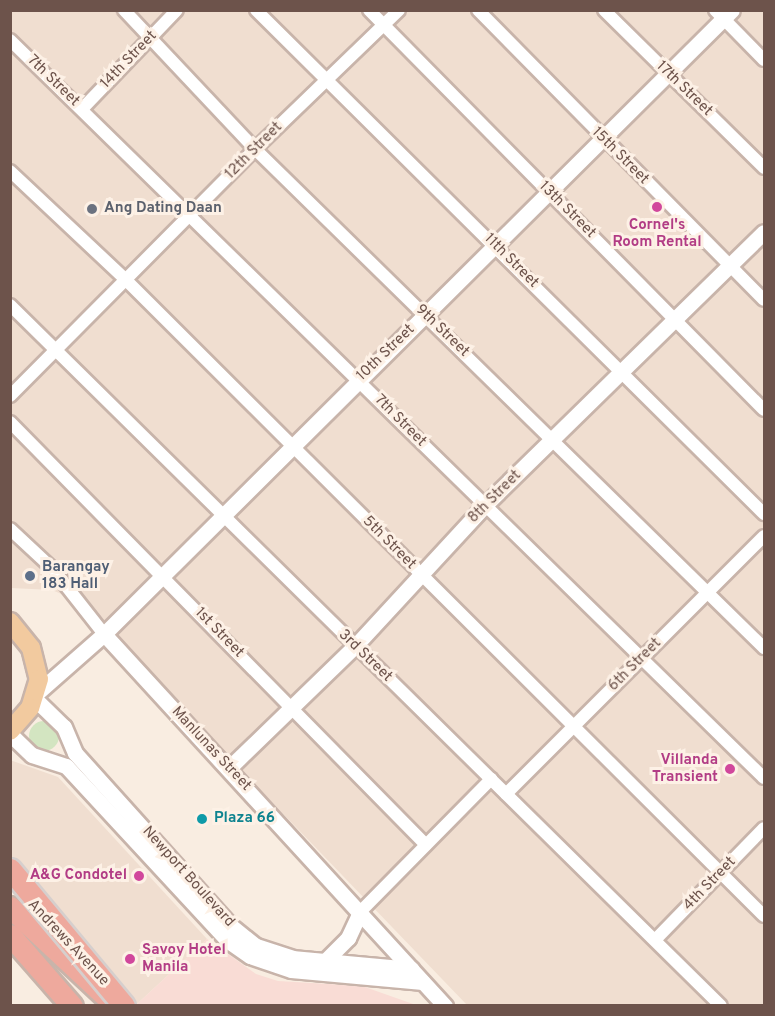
<!DOCTYPE html>
<html>
<head>
<meta charset="utf-8">
<style>
	body { margin:0 }
	#map { position:relative; width:775px; height:1016px; overflow:hidden; background:#f9ede1; font-family:Overpass,sans-serif }
	div>[style] { position:absolute }
	.residential>* { inset:0; background:#f0ded0 }
	.commercial>* { inset:0; background:#f9dcd5 }
	.green>* { inset:0; background:#d3e5c1 }
	.round { border-radius:50% }
	.roads { filter:drop-shadow(2px 0 #c8b4aa) drop-shadow(-2px 0 #c8b4aa) drop-shadow(0 2px #c8b4aa) drop-shadow(0 -2px #c8b4aa) }
	.minor>* { height:12px; margin:-6px; padding:0 6px; transform-origin:6px; border-radius:6px; background:#fff }
	.tertiary>* { height:15px; margin:-7.5px; padding:0 7.5px; transform-origin:7.5px; border-radius:7.5px; background:#fff }
	.primary>* { height:18px; margin:-9px; padding:0 9px; transform-origin:9px; border-radius:9px; background:#f2ca9f }
	.motorway>* { height:21px; margin:-10.5px; padding:0 10.5px; transform-origin:10.5px; border-radius:10.5px; background:#eea99d }
	.bridges { filter:drop-shadow(2px 0 #d6cfcd) drop-shadow(-2px 0 #d6cfcd) drop-shadow(0 2px #d6cfcd) drop-shadow(0 -2px #d6cfcd) }
	.motorway-bridge>* { height:21px; margin:-10.5px; padding:0 10.5px; transform-origin:10.5px; border-radius:10.5px; background:#eea99d }
	.dots>* { width:16px; height:16px; translate:-50% -50%; box-sizing:border-box; border:3px solid #fdf1e6; border-radius:50% }
	span { translate:-50% -50%; white-space:nowrap; text-align:center; line-height:1.15; -webkit-text-stroke:6px #fdf1e6; paint-order:stroke }
	.street-label { font-size:15px; color:#6d534b }
	.worship-label { font-size:15px; color:#5b616d; font-weight:700 }
	.left { translate:0 -50%; text-align:left }
	.hotel-label { font-size:15px; color:#b23c85; font-weight:700 }
	.right { translate:-100% -50%; text-align:right }
	.service-label { font-size:15px; color:#4e5e75; font-weight:700 }
	.culture-label { font-size:15px; color:#0d838f; font-weight:700 }
	.frame { position:absolute; inset:0; border:12px solid #6d534b; pointer-events:none }
</style>
</head>
<body>
<div id="map">
	<div class="residential">
		<i style="clip-path:polygon(10px 11px,764px 11px,764px 1005px,467px 1005px,115px 639px,73px 599px,52px 590px,11px 588px)"></i>
		<i style="clip-path:polygon(10px 760px,58px 777px,207px 939px,137px 1004px,11px 864px)"></i>
	</div>
	<div class="commercial">
		<i style="clip-path:polygon(207px 939px,256px 974px,278px 981px,362px 986px,416px 1005px,137px 1004px)"></i>
	</div>
	<div class="green">
		<i class="round" style="left:29px;top:721px;width:30px;height:30px"></i>
	</div>
	<div class="roads">
		<div class="minor">
			<i style="left:124px;top:10px;width:191px;rotate:46.7deg"></i>
			<i style="left:255px;top:149px;width:713px;rotate:44.43deg"></i>
			<i style="left:256px;top:10px;width:716px;rotate:44.77deg"></i>
			<i style="left:369px;top:10px;width:562px;rotate:45.36deg"></i>
			<i style="left:478px;top:10px;width:407px;rotate:45.4deg"></i>
			<i style="left:604px;top:10px;width:225px;rotate:44.6deg"></i>
			<i style="left:715px;top:10px;width:70px;rotate:45.6deg"></i>
			<i style="left:10px;top:40px;width:1055px;rotate:44.39deg"></i>
			<i style="left:82px;top:109px;width:137px;rotate:-46.2deg"></i>
			<i style="left:10px;top:171px;width:159px;rotate:43.2deg"></i>
			<i style="left:126px;top:280px;width:901px;rotate:44.91deg"></i>
			<i style="left:10px;top:305px;width:998px;rotate:44.59deg"></i>
			<i style="left:10px;top:396px;width:348px;rotate:-45.2deg"></i>
			<i style="left:255px;top:149px;width:200px;rotate:-44deg"></i>
			<i style="left:10px;top:422px;width:593px;rotate:45.48deg"></i>
			<i style="left:10px;top:529px;width:57px;rotate:42.9deg"></i>
			<i style="left:52px;top:568px;width:84px;rotate:51.8deg"></i>
			<i style="left:506px;top:794px;width:365px;rotate:-45deg"></i>
			<i style="left:360px;top:912px;width:187px;rotate:-45.4deg"></i>
			<i style="left:655px;top:940px;width:156px;rotate:-45.8deg"></i>
		</div>
		<div class="tertiary">
			<i style="left:104px;top:634px;width:505px;rotate:47.49deg"></i>
			<i style="left:38px;top:692px;width:88px;rotate:-41.3deg"></i>
			<i style="left:104px;top:634px;width:885px;rotate:-44.82deg"></i>
			<i style="left:35px;top:699px;width:40px;rotate:44deg"></i>
			<i style="left:64px;top:727px;width:28px;rotate:67deg"></i>
			<i style="left:75px;top:753px;width:233px;rotate:48deg"></i>
			<i style="left:231px;top:926px;width:32px;rotate:39deg"></i>
			<i style="left:256px;top:946px;width:38px;rotate:18deg"></i>
			<i style="left:292px;top:958px;width:120px;rotate:5.3deg"></i>
			<i style="left:10px;top:734px;width:30px;rotate:44deg"></i>
			<i style="left:32px;top:755px;width:36px;rotate:18deg"></i>
			<i style="left:66px;top:766px;width:237px;rotate:47.2deg"></i>
			<i style="left:227px;top:940px;width:28px;rotate:35deg"></i>
			<i style="left:250px;top:956px;width:43px;rotate:18.9deg"></i>
			<i style="left:291px;top:970px;width:132px;rotate:5.2deg"></i>
			<i style="left:230px;top:767px;width:174px;rotate:-44.1deg"></i>
			<i style="left:355px;top:646px;width:192px;rotate:-47.3deg"></i>
			<i style="left:485px;top:505px;width:390px;rotate:-44.4deg"></i>
			<i style="left:327px;top:959px;width:30px;rotate:-45deg"></i>
			<i style="left:348px;top:938px;width:29px;rotate:-65deg"></i>
		</div>
		<div class="primary">
			<i style="left:10px;top:622px;width:33px;rotate:51deg"></i>
			<i style="left:31px;top:648px;width:32px;rotate:76deg"></i>
			<i style="left:39px;top:679px;width:30px;rotate:107deg"></i>
			<i style="left:30px;top:708px;width:30px;rotate:131deg"></i>
		</div>
		<div class="motorway">
			<i style="left:10px;top:907px;width:144px;rotate:43deg"></i>
			<i style="left:10px;top:935px;width:94px;rotate:48.9deg"></i>
		</div>
	</div>
	<div class="bridges">
		<div class="motorway-bridge">
			<i style="left:10px;top:869px;width:178px;rotate:50.2deg"></i>
		</div>
	</div>
	<div class="dots">
		<i style="left:657px;top:207px;background:#d1479c"></i>
		<i style="left:92px;top:209px;background:#6b7280"></i>
		<i style="left:30px;top:576px;background:#5c6f8a"></i>
		<i style="left:730px;top:769px;background:#d1479c"></i>
		<i style="left:202px;top:819px;background:#0f9aa8"></i>
		<i style="left:139px;top:876px;background:#d1479c"></i>
		<i style="left:130px;top:959px;background:#d1479c"></i>
	</div>
	<div class="street-label">
		<span style="left:129px;top:60px;rotate:-46deg">14th Street</span>
		<span style="left:53px;top:81px;rotate:44deg">7th Street</span>
		<span style="left:684px;top:89px;rotate:44deg">17th Street</span>
		<span style="left:254px;top:151px;rotate:-45deg">12th Street</span>
		<span style="left:620px;top:156px;rotate:45deg">15th Street</span>
		<span style="left:567px;top:210px;rotate:45deg">13th Street</span>
		<span style="left:511px;top:261px;rotate:45deg">11th Street</span>
		<span style="left:442px;top:331px;rotate:44deg">9th Street</span>
		<span style="left:386px;top:353px;rotate:-44deg">10th Street</span>
		<span style="left:400px;top:421px;rotate:45deg">7th Street</span>
		<span style="left:495px;top:497px;rotate:-45deg">8th Street</span>
		<span style="left:389px;top:543px;rotate:45deg">5th Street</span>
		<span style="left:219px;top:633px;rotate:46deg">1st Street</span>
		<span style="left:365px;top:656px;rotate:44deg">3rd Street</span>
		<span style="left:635px;top:665px;rotate:-45deg">6th Street</span>
		<span style="left:211px;top:749px;rotate:47deg">Manlunas Street</span>
		<span style="left:188px;top:877px;rotate:48deg">Newport Boulevard</span>
		<span style="left:710px;top:884px;rotate:-46deg">4th Street</span>
		<span style="left:68px;top:943px;rotate:47deg">Andrews Avenue</span>
	</div>
	<div class="worship-label">
		<span class="left" style="left:104px;top:209px">Ang Dating Daan</span>
	</div>
	<div class="hotel-label">
		<span style="left:657px;top:234px">Cornel's<br>Room Rental</span>
		<span class="right" style="left:718px;top:769px">Villanda<br>Transient</span>
		<span class="right" style="left:127px;top:876px">A&amp;G Condotel</span>
		<span class="left" style="left:142px;top:959px">Savoy Hotel<br>Manila</span>
	</div>
	<div class="service-label">
		<span class="left" style="left:42px;top:576px">Barangay<br>183 Hall</span>
	</div>
	<div class="culture-label">
		<span class="left" style="left:214px;top:819px">Plaza 66</span>
	</div>
	<div class="frame"></div>
</div>
</body>
</html>
